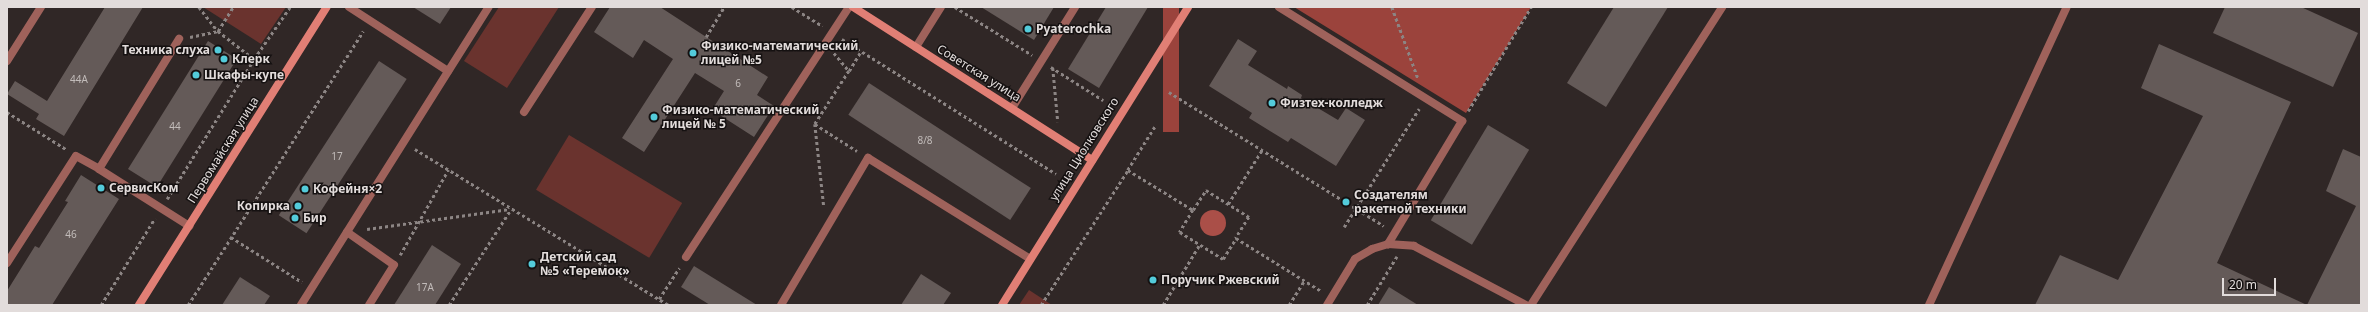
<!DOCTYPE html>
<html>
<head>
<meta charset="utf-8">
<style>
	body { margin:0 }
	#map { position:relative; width:2368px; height:312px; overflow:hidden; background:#302726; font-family:"Noto Sans",sans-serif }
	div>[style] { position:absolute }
	.green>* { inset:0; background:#6a332e; transform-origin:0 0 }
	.forest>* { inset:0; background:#9b433c; transform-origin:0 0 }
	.water>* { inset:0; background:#aa4f48 }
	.round { border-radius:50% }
	.building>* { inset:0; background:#645a58; transform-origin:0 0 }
	.path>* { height:2.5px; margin-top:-1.25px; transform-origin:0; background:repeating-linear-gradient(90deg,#8c8584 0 3px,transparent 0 6px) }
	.lane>* { height:8px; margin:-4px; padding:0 4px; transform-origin:4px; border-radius:4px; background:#9f625b }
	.street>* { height:8px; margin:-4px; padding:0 4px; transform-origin:4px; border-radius:4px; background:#9f625b }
	.secondary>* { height:8px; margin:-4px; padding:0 4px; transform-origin:4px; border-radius:4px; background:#e17f75 }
	.dots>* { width:11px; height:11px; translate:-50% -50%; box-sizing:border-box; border:2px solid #151111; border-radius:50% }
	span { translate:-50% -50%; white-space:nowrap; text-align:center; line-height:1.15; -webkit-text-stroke:3px #151111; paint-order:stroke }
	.number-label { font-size:10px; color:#c2bcba }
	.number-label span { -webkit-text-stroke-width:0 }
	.poi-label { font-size:12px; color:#e2dcdb; font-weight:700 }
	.left { translate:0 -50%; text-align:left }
	.right { translate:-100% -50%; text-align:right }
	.street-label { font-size:12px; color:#e2dcdb }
	.frame { position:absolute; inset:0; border:8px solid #e2dcdb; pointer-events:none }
	.scale { position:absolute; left:2222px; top:278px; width:54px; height:18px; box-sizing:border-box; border:2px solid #e2dcdb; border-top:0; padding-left:5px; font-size:12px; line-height:14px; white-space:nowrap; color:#e2dcdb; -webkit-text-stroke:3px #151111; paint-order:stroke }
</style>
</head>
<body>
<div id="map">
	<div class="green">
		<i style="clip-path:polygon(203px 7px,286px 7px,261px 44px)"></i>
		<i style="clip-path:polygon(499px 7px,559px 7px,507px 88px,464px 61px)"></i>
		<i style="left:569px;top:135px;width:132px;height:64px;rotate:31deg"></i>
		<i style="clip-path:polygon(1029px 290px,1052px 305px,1019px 305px)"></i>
	</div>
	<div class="forest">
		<i style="left:1163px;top:7px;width:16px;height:125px"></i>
		<i style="clip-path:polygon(1294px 7px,1531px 7px,1466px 113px)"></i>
	</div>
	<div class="water">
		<i class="round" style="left:1200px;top:210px;width:26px;height:26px"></i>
	</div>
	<div class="building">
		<i style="clip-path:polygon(105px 7px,143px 7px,64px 136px,36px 119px,39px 114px,7px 94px,15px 81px,47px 101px)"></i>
		<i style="clip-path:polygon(413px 7px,451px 7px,440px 24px)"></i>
		<i style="clip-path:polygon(610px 7px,660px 7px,768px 77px,757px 95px,774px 106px,754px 137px,712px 110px,724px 91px,695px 73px,644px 152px,622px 138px,673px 59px,644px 40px,633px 58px,594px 32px)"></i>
		<i style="clip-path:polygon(981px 7px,1054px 7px,1034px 40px)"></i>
		<i style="clip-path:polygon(1106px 7px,1148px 7px,1099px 88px,1068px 69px)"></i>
		<i style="clip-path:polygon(1614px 7px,1668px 7px,1606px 107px,1567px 83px)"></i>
		<i style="clip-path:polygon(2225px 7px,2301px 7px,2358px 33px,2333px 87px,2213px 33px)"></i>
		<i style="clip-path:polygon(1238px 39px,1257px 51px,1248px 65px,1287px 89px,1288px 86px,1302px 95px,1301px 98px,1338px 120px,1346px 108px,1365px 120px,1336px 166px,1291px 138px,1288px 142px,1249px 118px,1252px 113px,1209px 86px)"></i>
		<i style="left:208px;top:41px;width:34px;height:151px;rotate:32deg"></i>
		<i style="clip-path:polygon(2159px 44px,2291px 102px,2217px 263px,2307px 305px,2356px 206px,2326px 191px,2343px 149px,2361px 157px,2361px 305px,2035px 305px,2060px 255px,2118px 280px,2203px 116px,2141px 88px)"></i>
		<i style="left:379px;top:61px;width:33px;height:184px;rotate:33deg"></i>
		<i style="left:869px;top:83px;width:193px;height:38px;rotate:33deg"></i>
		<i style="left:1488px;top:125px;width:48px;height:111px;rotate:31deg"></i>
		<i style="clip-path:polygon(81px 175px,119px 199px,52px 305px,7px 305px,7px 291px,35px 246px,39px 248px,68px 202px,65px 201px)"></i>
		<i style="clip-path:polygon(432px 245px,461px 264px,435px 305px,394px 305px)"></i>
		<i style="clip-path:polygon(694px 266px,757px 305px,710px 305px,681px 287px)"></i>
		<i style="clip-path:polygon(921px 274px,951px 293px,943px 305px,901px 305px)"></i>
		<i style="clip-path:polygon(240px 277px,270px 296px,264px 305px,222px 305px)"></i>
		<i style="clip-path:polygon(1389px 287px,1418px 305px,1378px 305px)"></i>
	</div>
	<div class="path">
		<i style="left:199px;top:7px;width:31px;rotate:52deg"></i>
		<i style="left:218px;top:31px;width:28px;rotate:-58deg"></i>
		<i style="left:792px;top:7px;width:36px;rotate:32deg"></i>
		<i style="left:955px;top:7px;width:91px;rotate:31.9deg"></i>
		<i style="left:1392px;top:7px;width:76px;rotate:69.9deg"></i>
		<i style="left:190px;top:37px;width:29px;rotate:-12deg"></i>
		<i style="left:218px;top:31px;width:46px;rotate:37.9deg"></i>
		<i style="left:706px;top:37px;width:35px;rotate:-59deg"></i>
		<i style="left:842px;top:39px;width:253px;rotate:32.2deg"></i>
		<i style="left:834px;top:53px;width:23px;rotate:50deg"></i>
		<i style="left:849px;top:71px;width:63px;rotate:122.7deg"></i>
		<i style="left:815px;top:124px;width:50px;rotate:32.7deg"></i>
		<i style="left:1051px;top:67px;width:62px;rotate:32.4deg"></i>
		<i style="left:1053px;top:68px;width:54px;rotate:84.7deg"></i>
		<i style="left:849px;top:71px;width:23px;rotate:-59deg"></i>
		<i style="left:1169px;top:92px;width:253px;rotate:31.9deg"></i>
		<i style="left:1468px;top:111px;width:122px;rotate:-58.8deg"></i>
		<i style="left:7px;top:112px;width:70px;rotate:32.1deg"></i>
		<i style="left:815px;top:124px;width:83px;rotate:83.8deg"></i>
		<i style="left:1155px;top:127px;width:51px;rotate:122.1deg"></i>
		<i style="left:1128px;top:170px;width:76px;rotate:31.6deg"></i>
		<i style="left:1193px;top:210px;width:26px;rotate:121deg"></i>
		<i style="left:1180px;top:232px;width:51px;rotate:32.1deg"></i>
		<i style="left:1223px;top:259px;width:25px;rotate:-58deg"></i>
		<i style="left:1236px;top:238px;width:100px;rotate:31.9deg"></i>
		<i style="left:415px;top:149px;width:298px;rotate:31.6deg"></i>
		<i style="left:167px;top:199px;width:165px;rotate:-58.1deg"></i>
		<i style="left:254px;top:59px;width:63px;rotate:-55.3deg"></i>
		<i style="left:1228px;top:204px;width:64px;rotate:-57.8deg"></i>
		<i style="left:1193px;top:210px;width:24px;rotate:-57deg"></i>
		<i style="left:1206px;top:190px;width:51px;rotate:32.1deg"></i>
		<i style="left:1249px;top:217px;width:25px;rotate:122deg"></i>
		<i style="left:1344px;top:227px;width:140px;rotate:-57.6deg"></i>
		<i style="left:367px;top:229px;width:144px;rotate:-8deg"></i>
		<i style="left:231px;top:237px;width:84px;rotate:32.4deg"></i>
		<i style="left:400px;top:255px;width:98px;rotate:-60.5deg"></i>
		<i style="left:659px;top:299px;width:37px;rotate:-57deg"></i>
		<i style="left:101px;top:305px;width:102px;rotate:-58.2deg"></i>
		<i style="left:188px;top:305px;width:325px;rotate:-57.4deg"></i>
		<i style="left:449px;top:305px;width:114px;rotate:-57.1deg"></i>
		<i style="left:1041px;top:305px;width:161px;rotate:-57.2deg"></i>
		<i style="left:1163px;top:305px;width:71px;rotate:-58.8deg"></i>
		<i style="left:1289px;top:305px;width:28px;rotate:-58deg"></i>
		<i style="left:1367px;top:305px;width:57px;rotate:-58.5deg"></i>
	</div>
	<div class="lane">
		<i style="left:349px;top:7px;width:118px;rotate:32.9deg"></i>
		<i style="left:1279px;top:7px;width:216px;rotate:31.9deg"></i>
		<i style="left:1462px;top:121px;width:144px;rotate:121deg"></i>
		<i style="left:916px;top:47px;width:47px;rotate:-58deg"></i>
		<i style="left:7px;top:61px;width:64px;rotate:-57.8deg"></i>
		<i style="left:1012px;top:108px;width:119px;rotate:-58deg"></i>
		<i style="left:524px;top:112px;width:125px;rotate:-57.1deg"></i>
		<i style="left:99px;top:169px;width:107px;rotate:32.3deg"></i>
		<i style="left:347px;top:232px;width:57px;rotate:35.1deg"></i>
		<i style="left:394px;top:265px;width:47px;rotate:122deg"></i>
		<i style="left:686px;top:257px;width:298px;rotate:-56.9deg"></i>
		<i style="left:1355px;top:259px;width:20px;rotate:-30deg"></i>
		<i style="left:1372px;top:249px;width:17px;rotate:-17deg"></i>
		<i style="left:1388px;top:244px;width:26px;rotate:4deg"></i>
		<i style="left:1414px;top:246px;width:127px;rotate:27.8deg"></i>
		<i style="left:7px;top:263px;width:127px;rotate:-57.2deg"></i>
		<i style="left:76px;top:156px;width:26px;rotate:29deg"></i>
		<i style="left:99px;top:169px;width:153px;rotate:-58.4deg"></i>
		<i style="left:301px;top:305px;width:352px;rotate:-57.8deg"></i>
		<i style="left:781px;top:305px;width:171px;rotate:-59.4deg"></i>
		<i style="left:868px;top:158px;width:191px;rotate:31.9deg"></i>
		<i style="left:1531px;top:305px;width:354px;rotate:-57.3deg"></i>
		<i style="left:1929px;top:305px;width:328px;rotate:-65.2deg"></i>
	</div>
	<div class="street">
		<i style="left:1327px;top:305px;width:54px;rotate:-58.7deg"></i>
	</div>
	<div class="secondary">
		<i style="left:853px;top:7px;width:284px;rotate:32.6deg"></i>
		<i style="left:139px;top:305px;width:352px;rotate:-57.8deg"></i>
		<i style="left:1002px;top:305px;width:351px;rotate:-58deg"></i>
	</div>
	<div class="dots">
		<i style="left:1028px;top:29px;background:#53cbda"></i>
		<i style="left:218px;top:50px;background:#53cbda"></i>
		<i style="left:693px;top:53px;background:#53cbda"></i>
		<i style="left:224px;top:59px;background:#53cbda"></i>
		<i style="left:196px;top:75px;background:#53cbda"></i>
		<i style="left:1272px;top:103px;background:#53cbda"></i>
		<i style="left:654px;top:117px;background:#53cbda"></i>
		<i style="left:101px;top:188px;background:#53cbda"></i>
		<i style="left:305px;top:189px;background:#53cbda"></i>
		<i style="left:1346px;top:202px;background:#53cbda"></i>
		<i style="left:298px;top:206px;background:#53cbda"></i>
		<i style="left:295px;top:218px;background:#53cbda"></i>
		<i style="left:532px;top:264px;background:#53cbda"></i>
		<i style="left:1153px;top:280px;background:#53cbda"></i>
	</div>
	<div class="number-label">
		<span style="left:79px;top:80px">44А</span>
		<span style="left:738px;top:84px">6</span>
		<span style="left:175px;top:127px">44</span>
		<span style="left:925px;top:141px">8/8</span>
		<span style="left:337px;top:157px">17</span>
		<span style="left:71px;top:235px">46</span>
		<span style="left:425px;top:288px">17А</span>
	</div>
	<div class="poi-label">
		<span class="left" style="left:1036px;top:29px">Pyaterochka</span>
		<span class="left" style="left:701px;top:53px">Физико-математический<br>лицей №5</span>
		<span class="right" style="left:210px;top:50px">Техника слуха</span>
		<span class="left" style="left:232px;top:59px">Клерк</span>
		<span class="left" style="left:204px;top:75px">Шкафы-купе</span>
		<span class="left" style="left:1280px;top:103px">Физтех-колледж</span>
		<span class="left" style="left:662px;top:117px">Физико-математический<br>лицей № 5</span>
		<span class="left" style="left:109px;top:188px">СервисКом</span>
		<span class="left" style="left:313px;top:189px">Кофейня×2</span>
		<span class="left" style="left:1354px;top:202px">Создателям<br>ракетной техники</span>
		<span class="right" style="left:290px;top:206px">Копирка</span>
		<span class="left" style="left:303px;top:218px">Бир</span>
		<span class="left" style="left:540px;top:264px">Детский сад<br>№5 «Теремок»</span>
		<span class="left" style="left:1161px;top:280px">Поручик Ржевский</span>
	</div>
	<div class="street-label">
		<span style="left:979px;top:73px;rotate:32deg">Советская улица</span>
		<span style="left:1084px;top:149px;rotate:-58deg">улица Циолковского</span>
		<span style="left:223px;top:150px;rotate:-58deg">Первомайская улица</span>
	</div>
	<div class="frame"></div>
	<div class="scale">20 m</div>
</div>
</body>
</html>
